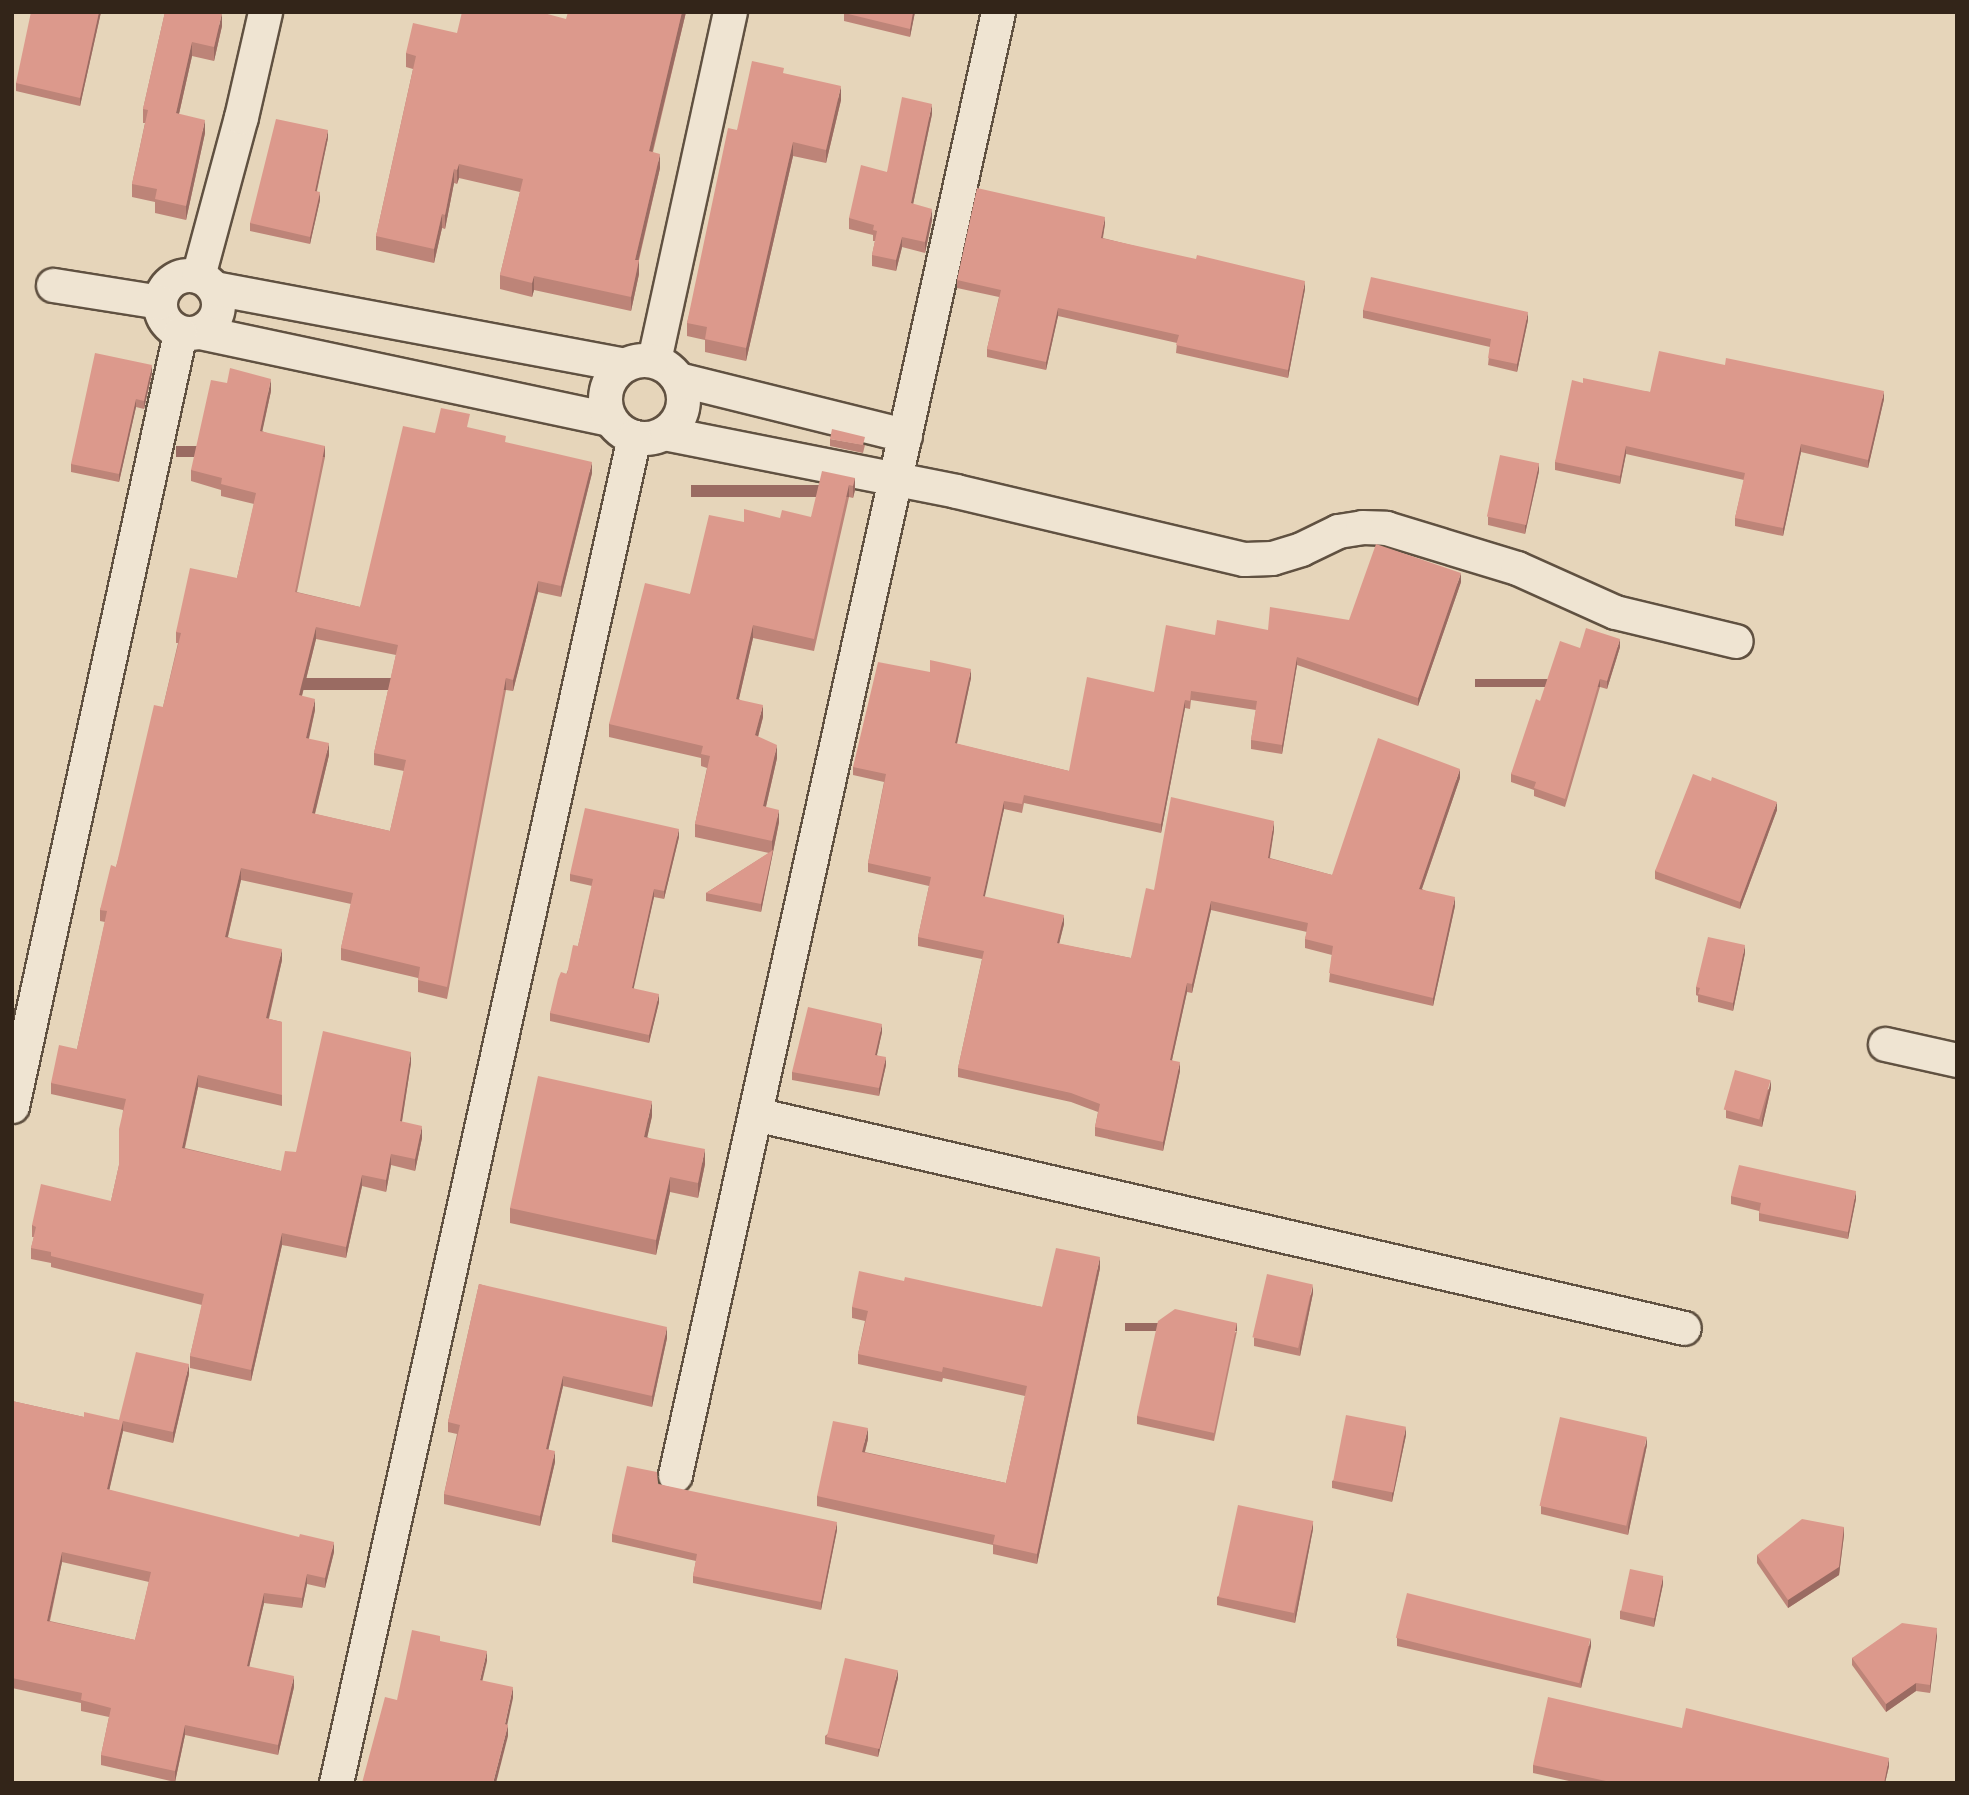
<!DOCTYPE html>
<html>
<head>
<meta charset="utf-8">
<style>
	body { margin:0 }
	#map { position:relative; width:1969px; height:1795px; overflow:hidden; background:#e6d5ba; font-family:"EB Garamond",serif }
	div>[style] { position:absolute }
	.roads { filter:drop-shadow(2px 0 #605141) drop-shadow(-2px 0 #605141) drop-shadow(0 2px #605141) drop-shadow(0 -2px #605141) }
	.street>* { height:33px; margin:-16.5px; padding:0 16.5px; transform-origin:16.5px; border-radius:16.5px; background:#efe4d2 }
	.street>.ring { margin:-16.5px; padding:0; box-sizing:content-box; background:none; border:33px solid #efe4d2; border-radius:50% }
	.wall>* { inset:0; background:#bd8478 }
	.shaded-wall>* { inset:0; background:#9a6b62; transform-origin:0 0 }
	.building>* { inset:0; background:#dc998c; transform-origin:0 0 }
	span { translate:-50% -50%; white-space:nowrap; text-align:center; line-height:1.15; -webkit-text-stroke:5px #efe4d2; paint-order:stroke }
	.frame { position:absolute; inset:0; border:14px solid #332519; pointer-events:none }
</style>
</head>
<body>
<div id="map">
	<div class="roads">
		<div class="street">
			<i class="ring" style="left:160px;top:275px;width:25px;height:25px"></i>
			<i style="left:198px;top:276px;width:165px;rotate:-74.9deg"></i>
			<i style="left:241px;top:117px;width:108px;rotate:-77.1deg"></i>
			<i style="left:53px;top:285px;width:108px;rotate:9deg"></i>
			<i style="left:214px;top:288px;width:417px;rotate:10.6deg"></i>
			<i style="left:200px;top:332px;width:419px;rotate:12deg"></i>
			<i style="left:654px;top:360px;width:356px;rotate:-77.7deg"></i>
			<i class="ring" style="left:605px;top:360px;width:45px;height:45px"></i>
			<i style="left:678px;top:379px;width:234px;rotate:13.9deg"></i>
			<i style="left:664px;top:433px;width:298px;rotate:11.2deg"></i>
			<i style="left:956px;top:491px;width:296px;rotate:13.3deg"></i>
			<i style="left:1244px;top:559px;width:28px;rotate:-2deg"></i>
			<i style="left:1272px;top:558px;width:30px;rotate:-17deg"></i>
			<i style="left:1301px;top:549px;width:41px;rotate:-25.9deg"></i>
			<i style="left:1338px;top:531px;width:24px;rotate:-9deg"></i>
			<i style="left:1362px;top:527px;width:24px;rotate:2deg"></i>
			<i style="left:1386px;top:528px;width:137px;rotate:17deg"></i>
			<i style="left:1517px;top:568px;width:107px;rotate:24.2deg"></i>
			<i style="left:1615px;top:612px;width:124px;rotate:13.5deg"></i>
			<i style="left:1885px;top:1044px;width:74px;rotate:12.5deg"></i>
			<i style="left:12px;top:1106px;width:791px;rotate:-77.74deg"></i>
			<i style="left:755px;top:1114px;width:953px;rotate:12.97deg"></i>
			<i style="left:675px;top:1475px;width:1498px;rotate:-77.55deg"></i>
			<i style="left:336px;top:1783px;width:1379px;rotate:-77.52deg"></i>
		</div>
	</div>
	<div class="wall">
		<i style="clip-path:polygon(101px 12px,80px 106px,16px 91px,16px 83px)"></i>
		<i style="clip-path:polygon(165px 12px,222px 26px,214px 61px,192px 56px,179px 114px,205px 133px,186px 220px,155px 213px,155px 202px,132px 197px,132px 184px,145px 123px,143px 123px,143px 109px)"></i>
		<i style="clip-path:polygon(686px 12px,653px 152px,660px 168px,639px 260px,639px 274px,631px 311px,534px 290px,532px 297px,500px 289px,500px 275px,520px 192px,459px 178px,457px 184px,454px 183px,445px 229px,442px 228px,434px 263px,376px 250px,376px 236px,413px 69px,406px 67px,406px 53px,457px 33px,566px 19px)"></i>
		<i style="clip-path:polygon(844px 12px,915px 12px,910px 37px,844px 21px)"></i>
		<i style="clip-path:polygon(784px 74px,841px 100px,826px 163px,793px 156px,746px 361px,705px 352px,705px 340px,687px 336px,687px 323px,737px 130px)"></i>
		<i style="clip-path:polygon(932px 114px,913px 204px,932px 220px,925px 253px,902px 247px,896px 271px,872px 266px,872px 255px,875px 241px,873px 241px,873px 235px,849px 229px,849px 218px,887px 172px)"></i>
		<i style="clip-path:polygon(328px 138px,317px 191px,320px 200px,310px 244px,250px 231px,250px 223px)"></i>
		<i style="clip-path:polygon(1105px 224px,1103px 238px,1305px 289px,1288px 378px,1176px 353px,1177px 343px,1058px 316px,1046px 370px,987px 357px,987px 349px,999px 297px,957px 288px,957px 280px)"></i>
		<i style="clip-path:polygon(1363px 310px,1528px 320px,1517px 372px,1488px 365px,1490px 347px,1363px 318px)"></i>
		<i style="clip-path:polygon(152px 373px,144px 409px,136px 407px,119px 482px,71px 472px,71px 464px)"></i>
		<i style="clip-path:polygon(1583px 383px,1650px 392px,1884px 399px,1868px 468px,1801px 452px,1783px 536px,1735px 526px,1735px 518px,1744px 480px,1626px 454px,1620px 484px,1555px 470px,1555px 462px)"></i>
		<i style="clip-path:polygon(evenodd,271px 391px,262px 431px,325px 457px,297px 592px,360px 607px,435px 433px,469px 428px,506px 443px,592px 473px,561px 597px,538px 592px,513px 691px,506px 690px,447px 999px,418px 992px,418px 978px,341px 960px,341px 948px,351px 904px,241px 880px,228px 937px,282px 960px,269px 1019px,282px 1022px,282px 1106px,198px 1087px,185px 1148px,281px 1171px,296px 1152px,411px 1063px,402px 1122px,422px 1138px,415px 1171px,391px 1165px,386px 1192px,362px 1186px,346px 1258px,282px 1245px,251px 1381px,190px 1368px,190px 1356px,202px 1305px,51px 1267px,51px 1263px,31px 1259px,31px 1248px,34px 1237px,32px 1237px,32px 1225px,111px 1201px,119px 1165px,123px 1110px,51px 1094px,51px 1083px,77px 1049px,105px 922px,100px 921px,100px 910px,116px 867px,163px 707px,178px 643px,176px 643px,176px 632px,237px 578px,254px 504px,221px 496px,221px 490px,191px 481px,191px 470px,271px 391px,316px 639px,396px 655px,374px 753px,374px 765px,404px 771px,390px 831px,315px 814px,329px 755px,309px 739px,315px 710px,302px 696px,316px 639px)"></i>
		<i style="clip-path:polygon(830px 439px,865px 445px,863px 453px,830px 446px)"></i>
		<i style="clip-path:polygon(1539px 471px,1525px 534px,1488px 525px,1488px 517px)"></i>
		<i style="clip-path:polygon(855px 478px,855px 490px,853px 498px,849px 497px,814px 651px,753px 638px,739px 699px,763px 717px,758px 737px,777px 758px,766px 807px,779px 822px,761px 912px,706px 901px,706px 893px,769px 853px,695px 837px,695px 824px,707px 768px,701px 766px,701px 758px,609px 737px,609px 724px,690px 594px,744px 522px,811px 517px)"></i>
		<i style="clip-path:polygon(1461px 582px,1418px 706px,1297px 665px,1282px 754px,1251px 749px,1251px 740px,1256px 710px,1191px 700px,1190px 709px,1185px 708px,1161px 833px,1024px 803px,1022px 813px,1004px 809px,984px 897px,1064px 924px,1059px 944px,1131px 958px,1154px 890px,1274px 830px,1270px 858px,1332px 875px,1460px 778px,1422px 889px,1455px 906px,1433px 1006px,1329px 982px,1332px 955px,1305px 948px,1305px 939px,1307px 932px,1211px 910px,1192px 993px,1187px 992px,1172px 1060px,1180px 1071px,1163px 1151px,1095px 1136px,1095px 1127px,1098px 1112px,1071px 1102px,958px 1077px,958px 1068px,982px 959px,918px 946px,918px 937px,929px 886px,868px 872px,868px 863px,884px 782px,853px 775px,853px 767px,930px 672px,971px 678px,957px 744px,1069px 771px,1215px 635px,1268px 630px,1349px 620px)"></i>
		<i style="clip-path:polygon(1620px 647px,1607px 689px,1600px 687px,1565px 807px,1534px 796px,1534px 790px,1511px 782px,1511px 774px,1580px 648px)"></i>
		<i style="clip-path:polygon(1711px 781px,1777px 810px,1740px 909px,1655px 879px,1655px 871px)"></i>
		<i style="clip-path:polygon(679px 837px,664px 899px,654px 897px,633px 988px,659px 1002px,649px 1043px,550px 1021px,550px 1013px,578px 946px,592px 886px,570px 881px,570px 874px)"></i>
		<i style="clip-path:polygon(1745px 953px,1733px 1011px,1698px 1002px,1698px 996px,1696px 995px,1696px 987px)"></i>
		<i style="clip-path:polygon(882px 1032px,877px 1055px,886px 1065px,879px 1096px,792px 1080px,792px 1072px)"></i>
		<i style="clip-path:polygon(1771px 1088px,1762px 1127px,1726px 1118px,1726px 1110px)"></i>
		<i style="clip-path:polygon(652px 1116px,647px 1137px,705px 1164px,698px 1198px,670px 1192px,656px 1255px,510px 1223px,510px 1208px)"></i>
		<i style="clip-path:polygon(1731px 1196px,1856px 1199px,1848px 1239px,1759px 1221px,1759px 1211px,1731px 1204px)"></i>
		<i style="clip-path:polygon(1100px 1268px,1037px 1564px,993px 1554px,993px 1545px,817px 1506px,817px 1496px,868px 1439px,865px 1452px,1006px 1483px,1025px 1396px,943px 1378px,942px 1382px,858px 1364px,858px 1354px,865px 1321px,852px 1318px,852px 1307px,904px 1281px,1042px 1307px)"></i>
		<i style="clip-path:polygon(479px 1284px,667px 1338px,652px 1407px,563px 1386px,548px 1450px,555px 1462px,540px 1526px,444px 1504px,444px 1494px,457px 1434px,448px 1432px,448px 1422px)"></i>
		<i style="clip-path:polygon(1313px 1293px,1300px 1356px,1254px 1346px,1254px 1338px)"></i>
		<i style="clip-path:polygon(1237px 1331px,1214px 1441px,1137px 1424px,1137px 1416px)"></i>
		<i style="clip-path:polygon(evenodd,189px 1374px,173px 1443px,123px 1431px,109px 1490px,334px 1552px,325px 1588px,307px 1584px,302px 1608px,264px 1603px,249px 1667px,294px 1687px,278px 1755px,185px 1735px,175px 1782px,101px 1765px,101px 1755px,109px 1717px,81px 1711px,81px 1703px,12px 1688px,12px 1401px,84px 1417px,119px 1420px,189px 1374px,62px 1562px,149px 1582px,135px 1640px,50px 1621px,62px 1562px)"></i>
		<i style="clip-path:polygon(1406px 1435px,1392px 1502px,1332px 1488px,1332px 1481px)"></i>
		<i style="clip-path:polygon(1647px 1445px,1628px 1535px,1541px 1514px,1541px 1506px)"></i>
		<i style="clip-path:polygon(658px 1484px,837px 1530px,821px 1610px,693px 1583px,693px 1576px,696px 1561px,612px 1542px,612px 1534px)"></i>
		<i style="clip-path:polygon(1313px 1529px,1295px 1623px,1217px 1605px,1217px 1597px)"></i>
		<i style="clip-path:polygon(1844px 1535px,1839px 1575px,1788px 1608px,1757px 1563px,1757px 1555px)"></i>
		<i style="clip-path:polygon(1663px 1584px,1654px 1627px,1620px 1619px,1620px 1611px)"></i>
		<i style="clip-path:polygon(1937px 1636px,1930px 1693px,1916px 1691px,1886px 1712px,1852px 1665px,1852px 1658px)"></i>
		<i style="clip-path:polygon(1397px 1638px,1591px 1646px,1581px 1688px,1397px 1646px)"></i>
		<i style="clip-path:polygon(898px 1678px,878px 1757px,825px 1744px,825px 1736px)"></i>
		<i style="clip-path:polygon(1682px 1728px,1889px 1766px,1885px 1783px,1578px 1783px,1533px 1773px,1533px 1765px)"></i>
	</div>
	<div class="shaded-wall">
		<i style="clip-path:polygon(99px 12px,101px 12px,80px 106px,80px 98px)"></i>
		<i style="clip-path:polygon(682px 12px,686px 12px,649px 165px,649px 151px)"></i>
		<i style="clip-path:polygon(913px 12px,915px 12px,910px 37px,910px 29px)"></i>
		<i style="clip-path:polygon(222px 13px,222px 26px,214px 61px,214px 47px)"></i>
		<i style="clip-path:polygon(192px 42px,192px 56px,176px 127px,176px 113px)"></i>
		<i style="clip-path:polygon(841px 86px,841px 100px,826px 163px,826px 150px)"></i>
		<i style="clip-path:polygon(932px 104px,932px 114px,911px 214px,911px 203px)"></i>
		<i style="clip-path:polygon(205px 120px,205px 133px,186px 220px,186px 206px)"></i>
		<i style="clip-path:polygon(328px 130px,328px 138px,315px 198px,315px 191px)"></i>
		<i style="clip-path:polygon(793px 142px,793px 156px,746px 361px,746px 348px)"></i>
		<i style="clip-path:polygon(660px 154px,660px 168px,635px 274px,635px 260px)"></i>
		<i style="clip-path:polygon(459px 164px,459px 178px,457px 184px,457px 170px)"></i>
		<i style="clip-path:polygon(454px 169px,454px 183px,445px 229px,445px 215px)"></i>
		<i style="clip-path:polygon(320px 192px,320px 200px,310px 244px,310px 237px)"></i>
		<i style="clip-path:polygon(932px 209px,932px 220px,925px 253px,925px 242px)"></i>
		<i style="clip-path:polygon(442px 214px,442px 228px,434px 263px,434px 249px)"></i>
		<i style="clip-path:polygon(1105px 217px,1105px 224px,1101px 246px,1101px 238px)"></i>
		<i style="clip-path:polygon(902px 237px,902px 247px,896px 271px,896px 260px)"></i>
		<i style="clip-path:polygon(639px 260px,639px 274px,631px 311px,631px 297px)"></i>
		<i style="clip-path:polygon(534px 276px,534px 290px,532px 297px,532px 283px)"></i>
		<i style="clip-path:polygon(1305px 281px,1305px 289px,1288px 378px,1288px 370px)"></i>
		<i style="clip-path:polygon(1058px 308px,1058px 316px,1046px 370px,1046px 362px)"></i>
		<i style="clip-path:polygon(1528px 312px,1528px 320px,1517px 372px,1517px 364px)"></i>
		<i style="clip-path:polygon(152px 365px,152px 373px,144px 409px,144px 401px)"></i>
		<i style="clip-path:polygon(271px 379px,271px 391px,260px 442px,260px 431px)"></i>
		<i style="clip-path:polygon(1884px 391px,1884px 399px,1868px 468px,1868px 460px)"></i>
		<i style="clip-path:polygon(136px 399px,136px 407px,119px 482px,119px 474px)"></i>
		<i style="clip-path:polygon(1801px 444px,1801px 452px,1783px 536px,1783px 528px)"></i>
		<i style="left:325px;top:446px;width:11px;height:149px;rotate:90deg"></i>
		<i style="clip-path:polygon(1626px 446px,1626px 454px,1620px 484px,1620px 476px)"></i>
		<i style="clip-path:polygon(592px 462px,592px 473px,561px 597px,561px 586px)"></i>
		<i style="clip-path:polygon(1539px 463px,1539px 471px,1525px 534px,1525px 526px)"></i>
		<i style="clip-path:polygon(855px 478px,855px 490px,853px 498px,853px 486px)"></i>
		<i style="left:849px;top:485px;width:12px;height:158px;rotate:90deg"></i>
		<i style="clip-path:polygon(1461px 573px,1461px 582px,1418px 706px,1418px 698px)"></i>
		<i style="clip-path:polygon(538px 581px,538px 592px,513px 691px,513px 680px)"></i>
		<i style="clip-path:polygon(753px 625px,753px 638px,736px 711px,736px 699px)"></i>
		<i style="clip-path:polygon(316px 627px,316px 639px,299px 707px,299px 695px)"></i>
		<i style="clip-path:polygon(1620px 639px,1620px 647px,1607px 689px,1607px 681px)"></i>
		<i style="clip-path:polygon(1297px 657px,1297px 665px,1282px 754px,1282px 745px)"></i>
		<i style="clip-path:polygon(971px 669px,971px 678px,955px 752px,955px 743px)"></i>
		<i style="left:506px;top:678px;width:12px;height:315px;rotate:90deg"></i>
		<i style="left:1600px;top:679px;width:8px;height:125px;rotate:90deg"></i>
		<i style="clip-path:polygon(315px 699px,315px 710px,306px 750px,306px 738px)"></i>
		<i style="clip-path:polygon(1185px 700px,1185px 708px,1161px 833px,1161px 824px)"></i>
		<i style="clip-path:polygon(763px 705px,763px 717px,755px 748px,755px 735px)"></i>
		<i style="clip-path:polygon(329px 743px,329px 755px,312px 825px,312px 813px)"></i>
		<i style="clip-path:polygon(777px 745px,777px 758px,763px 819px,763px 806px)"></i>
		<i style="clip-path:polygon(1460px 769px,1460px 778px,1419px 897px,1419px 889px)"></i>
		<i style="clip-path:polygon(1004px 801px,1004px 809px,983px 905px,983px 896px)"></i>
		<i style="clip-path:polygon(1777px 802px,1777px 810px,1740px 909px,1740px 902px)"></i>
		<i style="clip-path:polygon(779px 810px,779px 822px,761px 912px,761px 904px,772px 852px,772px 841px)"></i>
		<i style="clip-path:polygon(1274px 821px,1274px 830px,1268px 867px,1268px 858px)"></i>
		<i style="clip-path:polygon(679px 829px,679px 837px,664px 899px,664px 891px)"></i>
		<i style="clip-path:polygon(241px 868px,241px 880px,225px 948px,225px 937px)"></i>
		<i style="clip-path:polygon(654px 889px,654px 897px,632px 996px,632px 988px)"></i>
		<i style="clip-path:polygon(1455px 897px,1455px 906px,1433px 1006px,1433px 998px)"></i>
		<i style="clip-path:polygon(1211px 901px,1211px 910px,1192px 993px,1192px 984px)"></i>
		<i style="clip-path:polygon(1064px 915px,1064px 924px,1057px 952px,1057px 943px)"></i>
		<i style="clip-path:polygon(1745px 945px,1745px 953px,1733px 1011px,1733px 1003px)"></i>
		<i style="clip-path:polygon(282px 949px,282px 960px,266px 1029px,266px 1018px)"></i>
		<i style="clip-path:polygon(1187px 983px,1187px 992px,1170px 1069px,1170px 1060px)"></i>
		<i style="clip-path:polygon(659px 994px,659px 1002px,649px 1043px,649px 1035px)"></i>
		<i style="clip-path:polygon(882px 1024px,882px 1032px,875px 1063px,875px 1055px)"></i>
		<i style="clip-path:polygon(411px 1052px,411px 1063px,400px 1133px,400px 1121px)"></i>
		<i style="clip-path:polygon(886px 1057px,886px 1065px,879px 1096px,879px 1088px)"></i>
		<i style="clip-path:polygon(1180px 1062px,1180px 1071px,1163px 1151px,1163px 1142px)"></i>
		<i style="clip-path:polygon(198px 1075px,198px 1087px,182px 1159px,182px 1148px)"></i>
		<i style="clip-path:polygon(1771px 1080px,1771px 1088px,1762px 1127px,1762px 1119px)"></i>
		<i style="clip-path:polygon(652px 1101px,652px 1116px,644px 1152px,644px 1137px)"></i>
		<i style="clip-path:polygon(422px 1126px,422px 1138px,415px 1171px,415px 1159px)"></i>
		<i style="clip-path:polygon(705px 1149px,705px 1164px,698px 1198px,698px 1183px)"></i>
		<i style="clip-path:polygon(391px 1154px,391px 1165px,386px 1192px,386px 1180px)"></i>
		<i style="clip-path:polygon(362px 1175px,362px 1186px,346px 1258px,346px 1247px)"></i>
		<i style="clip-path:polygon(670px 1177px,670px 1192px,656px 1255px,656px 1240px)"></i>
		<i style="clip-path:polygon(1856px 1191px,1856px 1199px,1848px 1239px,1848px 1232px)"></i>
		<i style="clip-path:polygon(282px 1233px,282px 1245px,251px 1381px,251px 1370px)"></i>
		<i style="clip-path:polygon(1100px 1257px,1100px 1268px,1037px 1564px,1037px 1554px)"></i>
		<i style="clip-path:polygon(1313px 1285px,1313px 1293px,1300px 1356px,1300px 1348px)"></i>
		<i style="left:1237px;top:1323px;width:8px;height:112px;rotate:90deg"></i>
		<i style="clip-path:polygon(667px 1327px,667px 1338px,652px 1407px,652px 1396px)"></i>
		<i style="clip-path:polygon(189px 1364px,189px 1374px,173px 1443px,173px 1432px)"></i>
		<i style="clip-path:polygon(563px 1376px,563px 1386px,546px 1460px,546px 1449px)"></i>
		<i style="clip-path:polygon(123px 1421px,123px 1431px,107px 1500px,107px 1489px)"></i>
		<i style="clip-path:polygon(1406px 1427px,1406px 1435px,1392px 1502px,1392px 1494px)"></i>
		<i style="clip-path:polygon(868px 1428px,868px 1439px,862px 1462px,862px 1452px)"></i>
		<i style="clip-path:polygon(1647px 1437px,1647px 1445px,1628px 1535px,1628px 1527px)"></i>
		<i style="clip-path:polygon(555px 1451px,555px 1462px,540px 1526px,540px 1516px)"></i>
		<i style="clip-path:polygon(1313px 1521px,1313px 1529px,1295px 1623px,1295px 1615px)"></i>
		<i style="clip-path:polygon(837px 1522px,837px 1530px,821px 1610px,821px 1602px)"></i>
		<i style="clip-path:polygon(1844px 1527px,1844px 1535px,1839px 1575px,1788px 1608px,1788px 1600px)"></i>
		<i style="clip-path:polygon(334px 1542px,334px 1552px,325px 1588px,325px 1578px)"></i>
		<i style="clip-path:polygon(62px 1552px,62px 1562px,47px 1631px,47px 1621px)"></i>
		<i style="clip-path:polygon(307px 1574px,307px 1584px,302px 1608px,302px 1598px)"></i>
		<i style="clip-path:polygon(1663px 1576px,1663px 1584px,1654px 1627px,1654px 1619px)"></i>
		<i style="clip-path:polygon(264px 1593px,264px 1603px,247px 1676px,247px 1666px)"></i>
		<i style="clip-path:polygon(1937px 1628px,1937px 1636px,1930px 1693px,1930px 1685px)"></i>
		<i style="clip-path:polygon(1591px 1638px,1591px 1646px,1581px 1688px,1581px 1680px)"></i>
		<i style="clip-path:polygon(487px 1651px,487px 1661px,480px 1691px,480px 1680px)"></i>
		<i style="clip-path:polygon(898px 1670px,898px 1678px,878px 1757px,878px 1749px)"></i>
		<i style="clip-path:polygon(294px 1676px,294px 1687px,278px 1755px,278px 1745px)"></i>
		<i style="clip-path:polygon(1916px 1683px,1916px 1691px,1886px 1712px,1886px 1704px)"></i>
		<i style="clip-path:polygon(513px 1687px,513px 1698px,505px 1735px,505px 1724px)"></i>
		<i style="clip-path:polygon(185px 1725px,185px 1735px,175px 1782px,175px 1771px)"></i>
		<i style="clip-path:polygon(508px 1725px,508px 1736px,496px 1783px,493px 1783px)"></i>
		<i style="clip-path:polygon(1889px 1758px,1889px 1766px,1885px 1783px,1884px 1783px)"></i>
	</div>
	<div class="building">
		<i style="clip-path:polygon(31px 12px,99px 12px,80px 98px,16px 83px)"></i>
		<i style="clip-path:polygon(165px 12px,222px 13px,214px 47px,192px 42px,176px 113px,205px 120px,186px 206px,155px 199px,157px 189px,132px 184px,148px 110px,143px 109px)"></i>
		<i style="clip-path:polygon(462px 12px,540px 12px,566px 19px,568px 12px,682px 12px,649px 151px,660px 154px,635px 260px,639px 260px,631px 297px,534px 276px,532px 283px,500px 275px,523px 179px,459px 164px,457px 170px,454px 169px,445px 215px,442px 214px,434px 249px,376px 236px,416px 56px,406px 53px,413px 23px,457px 33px)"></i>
		<i style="clip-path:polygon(844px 12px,913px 12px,910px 29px,844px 13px)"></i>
		<i style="clip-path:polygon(752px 61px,784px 68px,783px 73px,841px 86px,826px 150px,793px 142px,746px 348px,705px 339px,707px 327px,687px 323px,728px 128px,737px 130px)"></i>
		<i style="clip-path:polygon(902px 97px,932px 104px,911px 203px,932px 209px,925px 242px,902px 237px,896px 260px,872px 255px,877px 231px,873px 230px,874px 225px,849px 218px,861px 165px,887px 172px)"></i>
		<i style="clip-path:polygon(276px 119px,328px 130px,315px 191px,320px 192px,310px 237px,250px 223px)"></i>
		<i style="clip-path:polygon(977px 188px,1105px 217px,1101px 238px,1196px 259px,1197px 255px,1305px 281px,1288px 370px,1176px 345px,1179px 335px,1058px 308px,1046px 362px,987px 349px,1001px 290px,957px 280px)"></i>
		<i style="clip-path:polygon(1371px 277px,1528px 312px,1517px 364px,1488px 358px,1491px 339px,1363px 310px)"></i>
		<i style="clip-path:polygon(1659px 351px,1725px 365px,1726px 358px,1884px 391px,1868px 460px,1801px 444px,1783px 528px,1735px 518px,1745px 473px,1626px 446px,1620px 476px,1555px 462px,1572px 380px,1583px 383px,1583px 378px,1650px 392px)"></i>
		<i style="clip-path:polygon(95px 353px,152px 365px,144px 401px,136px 399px,119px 474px,71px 464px)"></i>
		<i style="clip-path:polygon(evenodd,230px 368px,271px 379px,260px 431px,325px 446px,295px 592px,360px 607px,403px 426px,435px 433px,441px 408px,470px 414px,467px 427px,506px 436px,505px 442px,592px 462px,561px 586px,538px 581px,513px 680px,506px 678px,447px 987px,418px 980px,420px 967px,341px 948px,353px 893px,241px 868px,225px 937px,282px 949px,266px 1018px,282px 1022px,282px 1095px,198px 1075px,182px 1148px,281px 1171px,285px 1151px,296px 1152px,323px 1031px,411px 1052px,400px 1121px,422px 1126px,415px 1159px,391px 1154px,386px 1180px,362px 1175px,346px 1247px,282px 1233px,251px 1370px,190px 1356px,204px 1294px,51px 1256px,51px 1252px,31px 1248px,36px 1227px,32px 1225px,41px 1184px,111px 1201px,119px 1165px,119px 1129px,126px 1099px,51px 1083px,59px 1045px,77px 1049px,107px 911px,100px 910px,111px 865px,116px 867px,154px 705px,163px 707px,181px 633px,176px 632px,190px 568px,237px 578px,256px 493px,221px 484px,222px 478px,191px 470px,211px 380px,227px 383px,230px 368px,316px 627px,398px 645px,374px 753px,406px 760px,390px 831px,312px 813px,329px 743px,306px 738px,315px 699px,299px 695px,316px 627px)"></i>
		<i style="clip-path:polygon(832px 429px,865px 437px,863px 445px,830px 439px)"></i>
		<i style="left:1500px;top:455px;width:40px;height:63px;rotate:12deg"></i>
		<i style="clip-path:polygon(822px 471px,855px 478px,853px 486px,849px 485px,814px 639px,753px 625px,736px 699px,763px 705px,755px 735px,777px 745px,763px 806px,779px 810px,772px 841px,695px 824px,710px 756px,701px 754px,703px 746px,609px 724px,645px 583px,690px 594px,709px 515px,744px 522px,744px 509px,780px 518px,782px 510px,811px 517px)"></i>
		<i style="clip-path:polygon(1376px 544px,1461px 573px,1418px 698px,1297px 657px,1282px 745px,1251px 740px,1257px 701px,1191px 691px,1190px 701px,1185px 700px,1161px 824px,1024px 795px,1022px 804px,1004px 801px,983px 896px,1064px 915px,1057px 943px,1131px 958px,1146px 888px,1154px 890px,1171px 797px,1274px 821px,1268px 858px,1332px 875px,1378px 738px,1460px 769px,1419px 889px,1455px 897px,1433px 998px,1329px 973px,1333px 946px,1305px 939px,1308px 923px,1211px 901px,1192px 984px,1187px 983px,1170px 1060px,1180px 1062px,1163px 1142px,1095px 1127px,1100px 1104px,1071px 1093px,958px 1068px,984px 951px,918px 937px,931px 877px,868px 863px,886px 774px,853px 767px,878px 662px,930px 672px,930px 660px,971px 669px,955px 743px,1069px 771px,1087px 677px,1154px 692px,1166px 625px,1215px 635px,1217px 620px,1268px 630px,1270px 607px,1349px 620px)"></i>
		<i style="clip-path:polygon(1586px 628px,1620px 639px,1607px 681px,1600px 679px,1565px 799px,1534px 788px,1536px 782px,1511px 774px,1536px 699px,1540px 701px,1560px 641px,1580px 648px)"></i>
		<i style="clip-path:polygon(1693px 774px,1711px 781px,1712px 777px,1777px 802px,1740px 902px,1655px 871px)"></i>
		<i style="clip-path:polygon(585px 808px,679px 829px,664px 891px,654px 889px,632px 988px,659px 994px,649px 1035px,550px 1013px,558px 979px,561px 972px,567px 974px,573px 945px,578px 946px,593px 879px,570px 874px)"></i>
		<i style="clip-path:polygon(773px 850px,761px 904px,706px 893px)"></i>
		<i style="clip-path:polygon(1708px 937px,1745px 945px,1733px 1003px,1698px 994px,1700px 988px,1696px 987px)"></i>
		<i style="clip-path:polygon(808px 1007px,882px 1024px,875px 1055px,886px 1057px,879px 1088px,792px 1072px)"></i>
		<i style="left:1735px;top:1070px;width:37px;height:41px;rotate:16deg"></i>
		<i style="clip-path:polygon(538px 1076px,652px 1101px,644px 1137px,705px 1149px,698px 1183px,670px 1177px,656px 1240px,510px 1208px)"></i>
		<i style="clip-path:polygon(1739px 1165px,1856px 1191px,1848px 1232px,1759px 1213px,1761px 1203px,1731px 1196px)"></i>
		<i style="clip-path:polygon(1056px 1248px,1100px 1257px,1037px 1554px,993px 1544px,995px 1535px,817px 1496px,833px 1421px,868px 1428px,862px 1452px,1006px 1483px,1027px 1386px,943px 1367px,942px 1372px,858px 1354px,868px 1311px,852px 1307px,859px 1271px,904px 1281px,905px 1277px,1042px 1307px)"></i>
		<i style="left:1267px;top:1274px;width:47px;height:65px;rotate:13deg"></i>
		<i style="clip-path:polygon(479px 1284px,667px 1327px,652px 1396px,563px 1376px,546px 1449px,555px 1451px,540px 1516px,444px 1494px,460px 1425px,448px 1422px)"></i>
		<i style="clip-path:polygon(1175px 1309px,1237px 1323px,1214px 1433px,1137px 1416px,1158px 1321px)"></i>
		<i style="clip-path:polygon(evenodd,136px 1352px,189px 1364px,173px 1432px,123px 1421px,107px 1489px,299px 1537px,300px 1534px,334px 1542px,325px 1578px,307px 1574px,302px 1598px,264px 1593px,247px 1666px,294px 1676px,278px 1745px,185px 1725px,175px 1771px,101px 1755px,111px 1708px,81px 1700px,82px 1693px,12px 1678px,12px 1401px,84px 1417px,84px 1412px,119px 1420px,136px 1352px,62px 1552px,151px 1572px,135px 1640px,47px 1621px,62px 1552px)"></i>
		<i style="left:1346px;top:1415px;width:61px;height:67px;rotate:11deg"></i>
		<i style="left:1560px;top:1417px;width:89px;height:91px;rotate:13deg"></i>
		<i style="clip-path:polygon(627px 1466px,657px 1472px,658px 1484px,837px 1522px,821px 1602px,693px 1576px,697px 1554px,612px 1534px)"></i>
		<i style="left:1238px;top:1505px;width:77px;height:94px;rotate:12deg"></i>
		<i style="clip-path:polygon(1802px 1519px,1844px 1527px,1839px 1567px,1788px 1600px,1757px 1555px)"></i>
		<i style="left:1630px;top:1569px;width:34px;height:43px;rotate:12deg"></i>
		<i style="left:1407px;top:1593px;width:189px;height:46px;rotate:14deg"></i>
		<i style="clip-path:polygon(1902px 1623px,1937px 1628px,1930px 1685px,1916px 1683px,1886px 1704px,1852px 1658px)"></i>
		<i style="clip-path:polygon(412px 1630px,440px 1636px,440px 1641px,487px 1651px,480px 1680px,513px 1687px,505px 1724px,508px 1725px,493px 1783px,362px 1783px,385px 1697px,397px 1700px)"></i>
		<i style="left:845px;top:1658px;width:54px;height:81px;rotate:13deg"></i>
		<i style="clip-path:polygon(1548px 1697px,1682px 1728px,1686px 1708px,1889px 1758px,1884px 1783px,1615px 1783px,1533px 1765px)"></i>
	</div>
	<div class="frame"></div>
</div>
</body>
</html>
